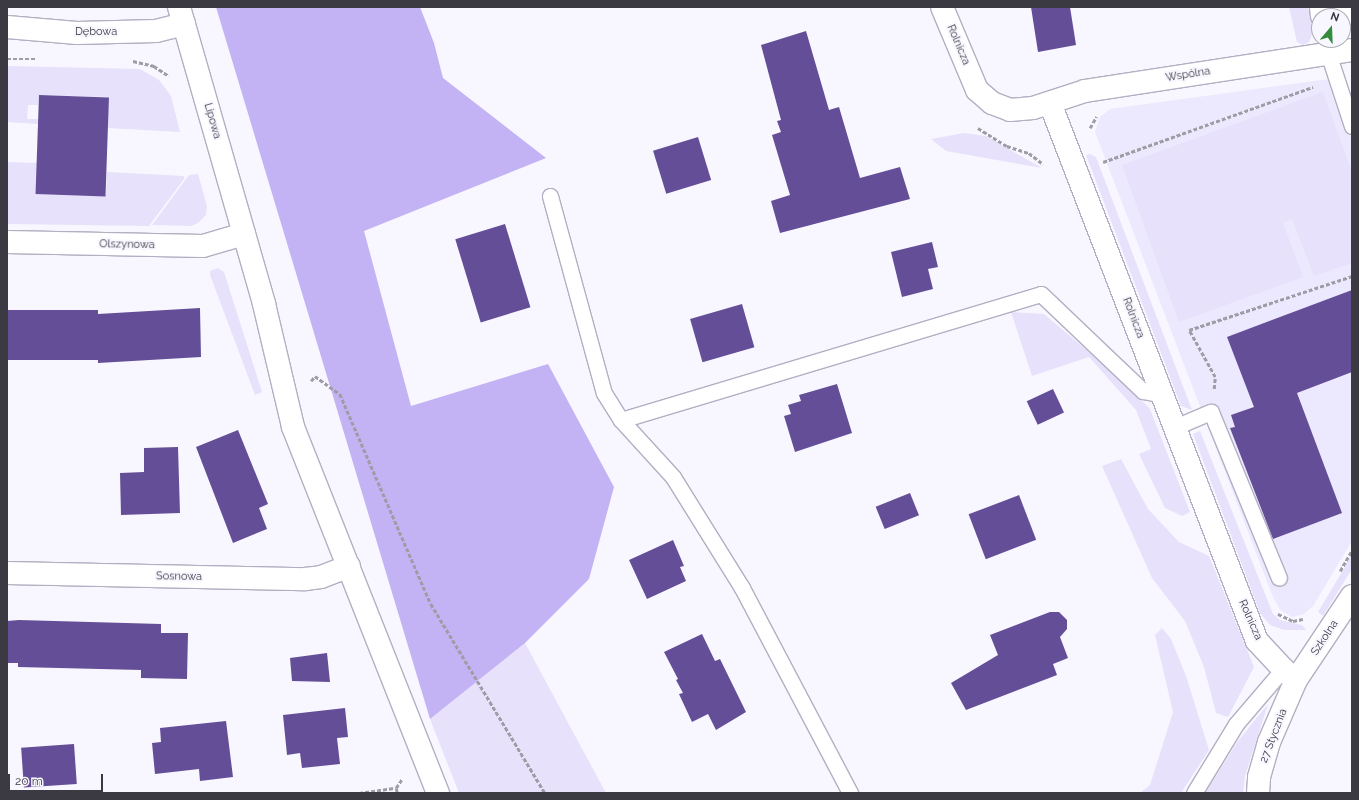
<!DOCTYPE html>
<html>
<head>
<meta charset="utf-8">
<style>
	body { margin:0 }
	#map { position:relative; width:1359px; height:800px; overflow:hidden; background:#f8f7ff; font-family:Raleway,sans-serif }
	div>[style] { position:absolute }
	.built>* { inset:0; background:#ece8fd }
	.green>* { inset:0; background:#e7e1fb }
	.forest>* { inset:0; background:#c3b2f4 }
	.building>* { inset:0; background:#644e98; transform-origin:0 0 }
	.path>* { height:2.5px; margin-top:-1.25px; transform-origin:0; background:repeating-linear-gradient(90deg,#9e9ca4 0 4px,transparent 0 6px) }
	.roads { filter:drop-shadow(1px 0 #b3afc2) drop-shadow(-1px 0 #b3afc2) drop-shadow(0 1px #b3afc2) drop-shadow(0 -1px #b3afc2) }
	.lane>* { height:15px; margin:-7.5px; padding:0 7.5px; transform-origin:7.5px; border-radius:7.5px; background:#fff }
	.street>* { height:22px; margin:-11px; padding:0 11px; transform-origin:11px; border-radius:11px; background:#fff }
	span { translate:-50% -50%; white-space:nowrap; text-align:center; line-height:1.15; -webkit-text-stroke:4px #f8f7ff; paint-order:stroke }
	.street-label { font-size:11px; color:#3b3941 }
	.frame { position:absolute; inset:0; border:8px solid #3b3941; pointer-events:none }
	.north { position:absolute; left:1311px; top:8px; width:40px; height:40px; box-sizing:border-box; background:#f8f7ff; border:1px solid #acabb3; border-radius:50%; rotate:19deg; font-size:11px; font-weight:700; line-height:16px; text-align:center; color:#3b3941 }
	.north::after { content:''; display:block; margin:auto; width:14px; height:18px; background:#328c3c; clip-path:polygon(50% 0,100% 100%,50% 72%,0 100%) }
	.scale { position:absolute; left:8px; top:774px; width:95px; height:18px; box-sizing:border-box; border:2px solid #3b3941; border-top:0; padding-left:5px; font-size:12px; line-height:14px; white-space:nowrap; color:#3b3941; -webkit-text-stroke:3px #f8f7ff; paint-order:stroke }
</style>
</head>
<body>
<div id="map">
	<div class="built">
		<i style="clip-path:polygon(1344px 77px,1352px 97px,1352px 541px,1313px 606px,1304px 614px,1292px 617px,1280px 610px,1273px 597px,1095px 132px,1100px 117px,1110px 109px)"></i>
	</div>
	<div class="green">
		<i style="clip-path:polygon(1289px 7px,1308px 7px,1313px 32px,1309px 42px,1303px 45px,1297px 42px)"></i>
		<i style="clip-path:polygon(7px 66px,140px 69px,159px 80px,171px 96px,180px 132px,108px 128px,108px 97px,39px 95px,38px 105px,28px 105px,27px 119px,38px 119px,38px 124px,7px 122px)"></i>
		<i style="clip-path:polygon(1323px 92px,1352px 172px,1352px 263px,1314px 276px,1292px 219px,1283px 223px,1303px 277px,1179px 322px,1122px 165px)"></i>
		<i style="clip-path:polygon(964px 133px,986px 136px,1042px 168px,946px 151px,931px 139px)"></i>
		<i style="clip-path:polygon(1090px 154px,1096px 157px,1192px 410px,1181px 406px,1086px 155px)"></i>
		<i style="clip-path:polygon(7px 162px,37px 163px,37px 194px,106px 196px,107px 172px,184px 176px,184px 179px,149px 226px,7px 224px)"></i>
		<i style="clip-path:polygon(198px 174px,207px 206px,206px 215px,198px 223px,191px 226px,152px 225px,189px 175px)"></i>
		<i style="clip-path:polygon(218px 268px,224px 272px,262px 392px,255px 395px,210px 275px,210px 271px)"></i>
		<i style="clip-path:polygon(1011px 312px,1044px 314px,1122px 380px,1150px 409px,1190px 512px,1182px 516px,1165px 508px,1139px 454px,1151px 449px,1136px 410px,1089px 357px,1032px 376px)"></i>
		<i style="clip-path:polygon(1200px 431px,1273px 614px,1280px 620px,1302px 625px,1306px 630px,1284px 630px,1270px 625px,1260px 613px,1193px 434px)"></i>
		<i style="clip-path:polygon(1121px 459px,1148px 509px,1179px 542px,1209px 556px,1254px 667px,1228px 717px,1216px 713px,1204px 667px,1185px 621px,1152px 578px,1102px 466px)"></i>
		<i style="clip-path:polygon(1352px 555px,1352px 569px,1323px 616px,1318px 612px)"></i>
		<i style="clip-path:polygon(1162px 628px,1171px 639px,1186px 676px,1209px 750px,1181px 793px,1140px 793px,1150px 785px,1173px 712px,1155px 635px)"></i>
		<i style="clip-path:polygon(525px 643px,606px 793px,459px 793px,430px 719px)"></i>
		<i style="clip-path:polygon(1268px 704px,1245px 776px,1243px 793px,1205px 793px,1238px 741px)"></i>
	</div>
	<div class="forest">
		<i style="clip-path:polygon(216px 7px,420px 7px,434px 43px,443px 78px,546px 158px,364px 231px,411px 406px,548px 364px,614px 487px,589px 579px,525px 643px,430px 719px)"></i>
	</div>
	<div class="building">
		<i style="clip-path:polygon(1031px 7px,1070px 7px,1076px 45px,1038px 52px)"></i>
		<i style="clip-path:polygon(806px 31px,829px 110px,839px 107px,860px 178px,900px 167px,910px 199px,780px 233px,771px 201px,790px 195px,772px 135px,781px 132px,777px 121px,781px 120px,761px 45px)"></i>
		<i style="left:39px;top:95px;width:70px;height:99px;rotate:2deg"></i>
		<i style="left:698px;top:137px;width:45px;height:47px;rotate:73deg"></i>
		<i style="left:505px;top:224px;width:87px;height:52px;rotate:73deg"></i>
		<i style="clip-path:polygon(932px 242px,938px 267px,928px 269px,933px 289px,902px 297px,891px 252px)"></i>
		<i style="clip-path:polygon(1352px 290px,1352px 372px,1297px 393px,1342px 513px,1273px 539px,1230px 428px,1235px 427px,1231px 415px,1254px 407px,1227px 337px)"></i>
		<i style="left:742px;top:304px;width:45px;height:54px;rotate:74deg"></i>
		<i style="clip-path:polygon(200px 308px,201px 357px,98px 363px,98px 360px,7px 360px,7px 310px,98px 310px,98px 314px)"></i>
		<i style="clip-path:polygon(837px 384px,852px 433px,795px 452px,784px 416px,791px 414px,788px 405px,801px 401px,799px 395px)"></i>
		<i style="left:1053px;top:389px;width:26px;height:29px;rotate:65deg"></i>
		<i style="clip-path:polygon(238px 430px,268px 504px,259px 508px,267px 529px,233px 543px,196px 447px)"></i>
		<i style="clip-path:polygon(178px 447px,180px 513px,121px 515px,120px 473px,144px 472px,144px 448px)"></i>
		<i style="left:910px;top:493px;width:24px;height:37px;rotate:68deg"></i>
		<i style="left:1019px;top:495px;width:48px;height:54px;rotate:69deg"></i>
		<i style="clip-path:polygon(673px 540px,684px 566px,680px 567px,686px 581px,647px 599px,629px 560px)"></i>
		<i style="clip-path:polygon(1050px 612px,1059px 612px,1067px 620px,1067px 629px,1060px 637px,1068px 658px,1053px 664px,1057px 675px,966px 710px,951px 683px,998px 655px,990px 635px)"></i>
		<i style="clip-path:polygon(19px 620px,161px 624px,161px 633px,188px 633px,187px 679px,141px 678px,141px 670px,18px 667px,18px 663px,7px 663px,7px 621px)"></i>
		<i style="clip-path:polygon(702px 634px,715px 661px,720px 659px,746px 712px,716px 730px,708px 714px,692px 722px,679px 694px,683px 693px,676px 680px,678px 679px,664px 652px)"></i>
		<i style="clip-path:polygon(327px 653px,330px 682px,292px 681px,290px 658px)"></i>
		<i style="clip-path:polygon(345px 708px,348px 737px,337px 738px,340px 764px,302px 768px,300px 753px,287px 755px,283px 715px)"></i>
		<i style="clip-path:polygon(226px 721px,233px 777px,200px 781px,199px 769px,155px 774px,152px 743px,161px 742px,160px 728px)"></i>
		<i style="left:74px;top:744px;width:40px;height:53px;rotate:86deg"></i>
	</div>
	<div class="path">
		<i style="left:7px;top:59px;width:29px"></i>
		<i style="left:133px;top:61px;width:22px;rotate:13deg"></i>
		<i style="left:154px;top:66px;width:18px;rotate:34deg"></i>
		<i style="left:978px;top:128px;width:34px;rotate:32deg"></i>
		<i style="left:1007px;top:146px;width:23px;rotate:18deg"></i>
		<i style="left:1029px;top:153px;width:18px;rotate:38deg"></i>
		<i style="left:1090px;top:128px;width:13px;rotate:-61deg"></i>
		<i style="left:1103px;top:162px;width:223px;rotate:-19.7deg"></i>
		<i style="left:311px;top:381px;width:6px;rotate:-51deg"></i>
		<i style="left:315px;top:376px;width:31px;rotate:36deg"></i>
		<i style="left:340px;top:394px;width:229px;rotate:66.6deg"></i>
		<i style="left:431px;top:604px;width:221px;rotate:58.9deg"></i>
		<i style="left:1214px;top:389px;width:12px;rotate:-85deg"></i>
		<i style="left:1215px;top:377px;width:54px;rotate:-119deg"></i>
		<i style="left:1189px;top:330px;width:172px;rotate:-18.3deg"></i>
		<i style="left:1340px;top:571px;width:24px;rotate:-60deg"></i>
		<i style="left:1278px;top:614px;width:17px;rotate:25deg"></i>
		<i style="left:1293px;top:621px;width:10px;rotate:-11deg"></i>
		<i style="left:359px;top:793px;width:37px;rotate:-8deg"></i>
		<i style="left:397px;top:793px;width:5px;rotate:-101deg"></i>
		<i style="left:396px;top:788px;width:11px;rotate:-56deg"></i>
	</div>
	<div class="roads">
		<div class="lane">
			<i style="left:1328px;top:53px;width:77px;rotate:71.8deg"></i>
			<i style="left:550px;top:196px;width:204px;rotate:74.7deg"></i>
			<i style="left:604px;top:393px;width:32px;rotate:58deg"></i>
			<i style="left:621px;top:420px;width:77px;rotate:47.6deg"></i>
			<i style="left:673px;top:477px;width:131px;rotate:58.1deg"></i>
			<i style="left:742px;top:588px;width:232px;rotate:62.2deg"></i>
			<i style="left:621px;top:420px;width:438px;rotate:-16.7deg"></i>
			<i style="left:1041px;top:294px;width:141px;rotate:43.6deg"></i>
			<i style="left:1143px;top:391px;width:20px;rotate:11deg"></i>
			<i style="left:1175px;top:427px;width:39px;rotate:-23deg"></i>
			<i style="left:1211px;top:412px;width:179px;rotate:67.7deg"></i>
			<i style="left:1194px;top:793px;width:81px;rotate:-58.7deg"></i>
			<i style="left:1236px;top:724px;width:72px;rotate:-49.5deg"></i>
		</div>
		<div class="street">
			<i style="left:179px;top:7px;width:309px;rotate:74deg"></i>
			<i style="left:264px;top:304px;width:126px;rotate:76.7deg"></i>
			<i style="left:293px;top:427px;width:394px;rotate:68.4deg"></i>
			<i style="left:942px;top:7px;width:90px;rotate:67.1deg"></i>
			<i style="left:977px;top:90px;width:20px;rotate:41deg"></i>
			<i style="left:992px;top:103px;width:19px;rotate:21deg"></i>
			<i style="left:1010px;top:110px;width:23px;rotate:-5deg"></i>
			<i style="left:1033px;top:108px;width:55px;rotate:-18.1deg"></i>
			<i style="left:1085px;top:91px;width:270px;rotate:-8.7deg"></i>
			<i style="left:1321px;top:7px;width:9px;rotate:84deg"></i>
			<i style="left:1345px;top:7px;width:9px;rotate:41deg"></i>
			<i style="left:7px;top:27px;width:70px;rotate:4.9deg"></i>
			<i style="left:77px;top:33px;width:79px;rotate:-1.5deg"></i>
			<i style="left:156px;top:31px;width:29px;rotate:-14deg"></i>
			<i style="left:1050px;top:103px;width:576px;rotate:68.96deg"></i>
			<i style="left:1257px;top:641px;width:38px;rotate:47deg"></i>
			<i style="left:1283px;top:669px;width:17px;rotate:40deg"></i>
			<i style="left:7px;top:242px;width:196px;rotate:1.2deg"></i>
			<i style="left:203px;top:246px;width:43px;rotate:-16.3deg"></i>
			<i style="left:7px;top:573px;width:298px;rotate:1.2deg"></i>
			<i style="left:305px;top:579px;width:16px;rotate:-7deg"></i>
			<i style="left:321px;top:577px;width:30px;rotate:-21deg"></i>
			<i style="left:1258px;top:793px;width:16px;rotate:-86deg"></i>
			<i style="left:1259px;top:777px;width:36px;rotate:-74deg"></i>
			<i style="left:1269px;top:742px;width:68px;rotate:-66.5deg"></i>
			<i style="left:1296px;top:680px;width:101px;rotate:-56.3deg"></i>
		</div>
	</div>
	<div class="street-label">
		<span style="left:96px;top:32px">Dębowa</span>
		<span style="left:958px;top:45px;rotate:67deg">Rolnicza</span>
		<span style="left:1188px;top:75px;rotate:-9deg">Wspólna</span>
		<span style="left:212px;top:121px;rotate:74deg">Lipowa</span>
		<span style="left:127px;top:245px;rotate:1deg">Olszynowa</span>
		<span style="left:1133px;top:318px;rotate:69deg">Rolnicza</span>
		<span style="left:179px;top:577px;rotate:1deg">Sosnowa</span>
		<span style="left:1250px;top:620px;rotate:66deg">Rolnicza</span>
		<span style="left:1325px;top:638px;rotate:-57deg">Szkolna</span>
		<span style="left:1274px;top:736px;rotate:-69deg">27 Stycznia</span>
	</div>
	<div class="frame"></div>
	<div class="north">N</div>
	<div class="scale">20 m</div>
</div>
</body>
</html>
